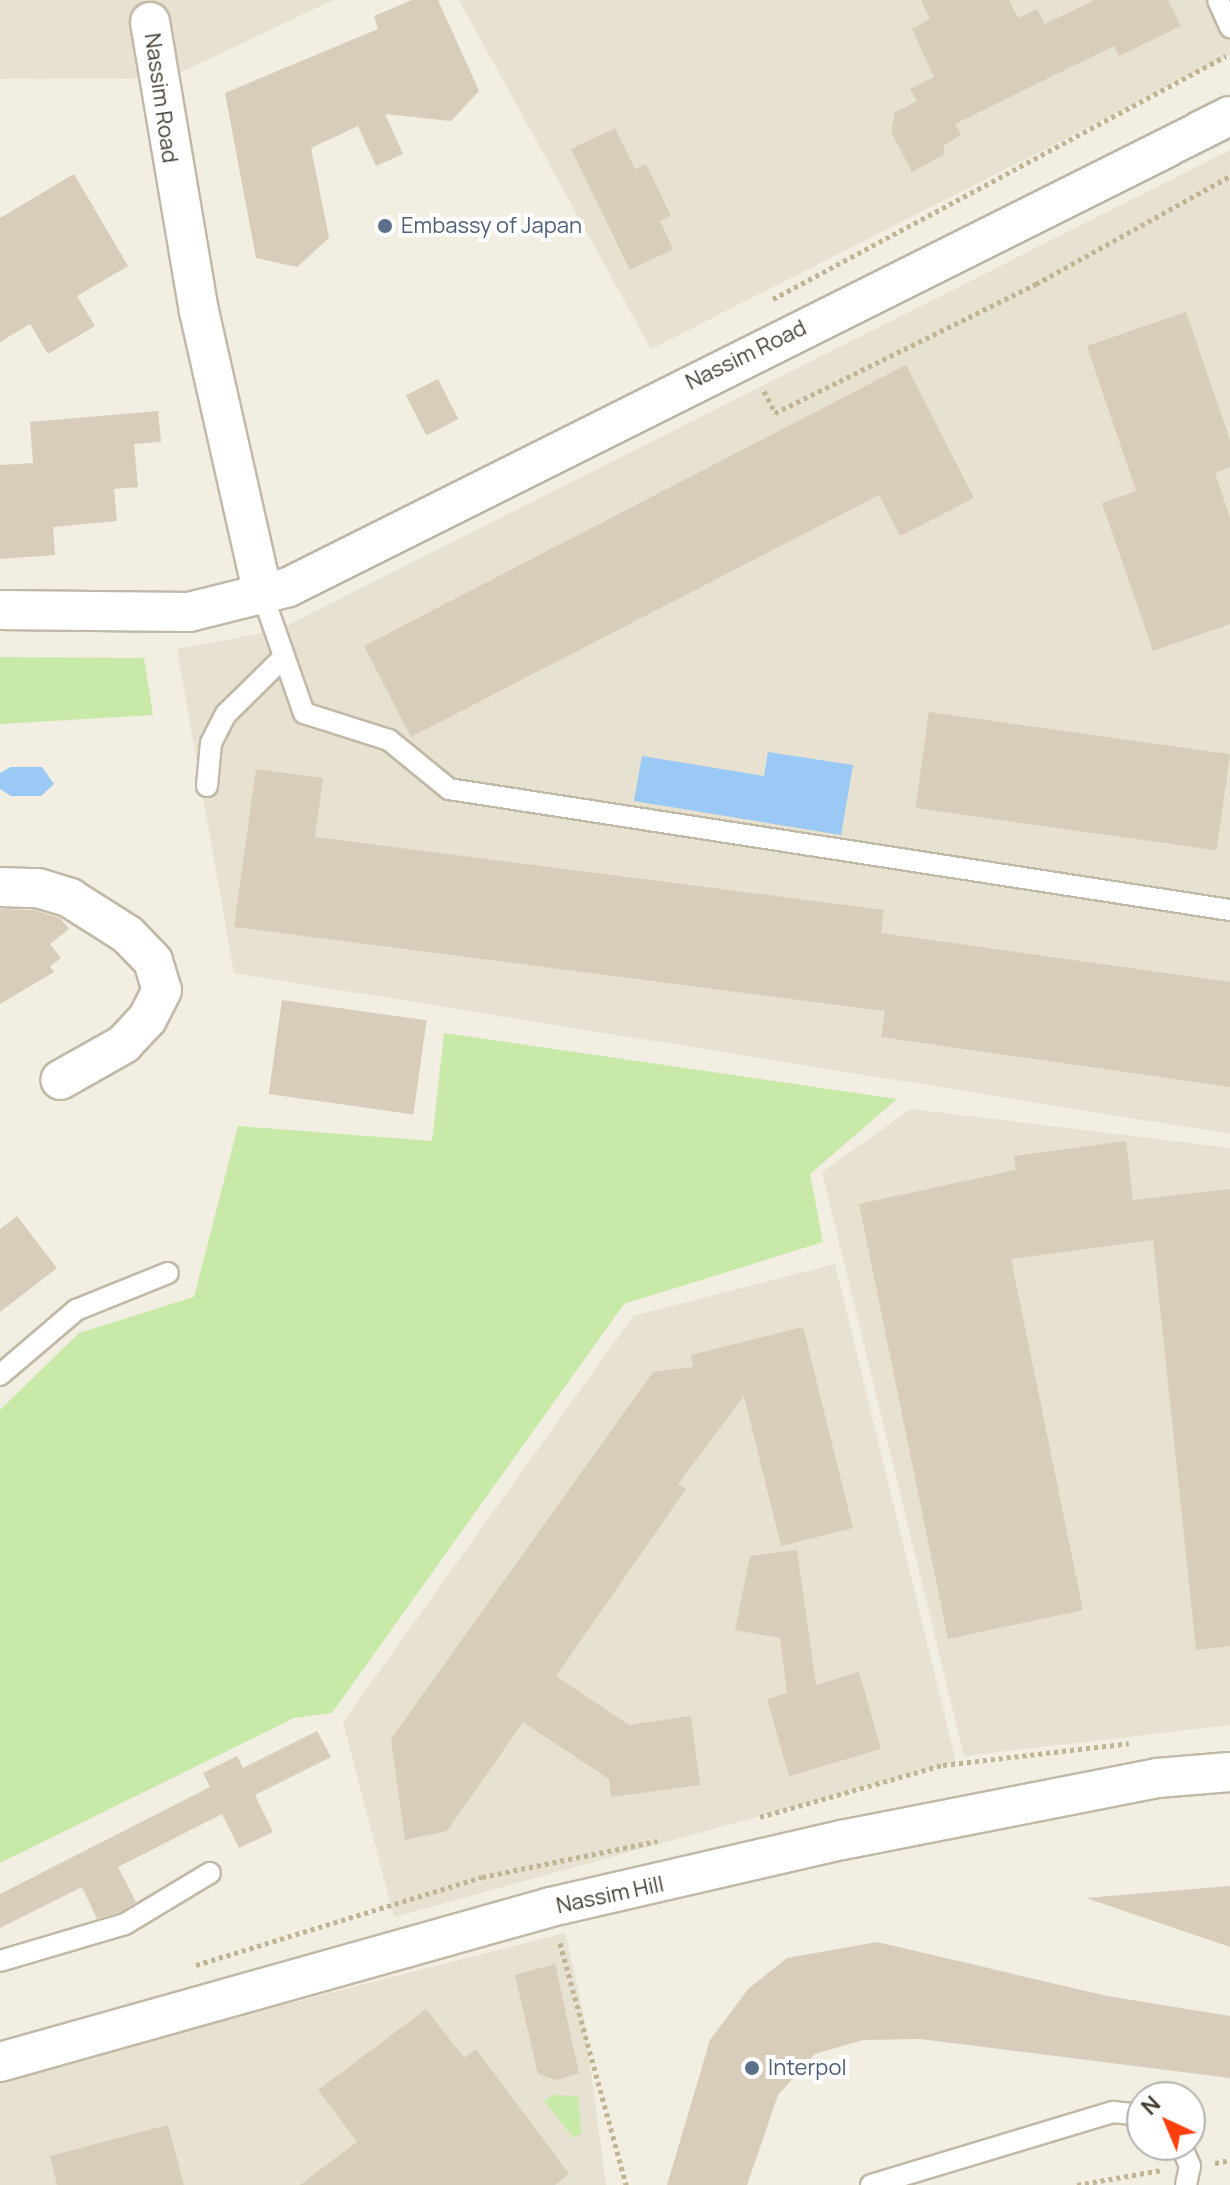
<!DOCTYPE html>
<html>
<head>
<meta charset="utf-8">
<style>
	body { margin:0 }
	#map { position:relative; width:1230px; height:2185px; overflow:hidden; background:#f2eee2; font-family:Manrope,sans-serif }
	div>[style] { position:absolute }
	.residential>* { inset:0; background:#e6e1d0 }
	.green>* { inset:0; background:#c8e9a8 }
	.water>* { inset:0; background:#99c9f4 }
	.building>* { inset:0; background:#d7cdba; transform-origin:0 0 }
	.path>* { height:5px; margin-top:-2.5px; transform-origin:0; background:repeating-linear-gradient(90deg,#c0b495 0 4px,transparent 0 8px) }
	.roads { filter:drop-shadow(2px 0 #c1b9a7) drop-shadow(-2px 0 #c1b9a7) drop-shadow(0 2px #c1b9a7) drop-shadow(0 -2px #c1b9a7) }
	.service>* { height:20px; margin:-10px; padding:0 10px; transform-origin:10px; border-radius:10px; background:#fff }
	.minor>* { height:38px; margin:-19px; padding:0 19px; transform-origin:19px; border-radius:19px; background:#fff }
	.dots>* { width:22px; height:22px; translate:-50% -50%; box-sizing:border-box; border:4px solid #fff; border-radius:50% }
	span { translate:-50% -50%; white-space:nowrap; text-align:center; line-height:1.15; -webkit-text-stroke:8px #fff; paint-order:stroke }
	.street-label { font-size:22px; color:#443e32 }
	.service-label { font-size:22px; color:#4e5e75 }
	.left { translate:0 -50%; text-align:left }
	.north { position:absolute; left:1126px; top:2081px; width:80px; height:80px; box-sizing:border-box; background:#fff; border:2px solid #b4b2ad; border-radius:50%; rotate:316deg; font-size:22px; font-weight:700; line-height:32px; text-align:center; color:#443e32 }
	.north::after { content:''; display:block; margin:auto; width:28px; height:36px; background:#ff3f0c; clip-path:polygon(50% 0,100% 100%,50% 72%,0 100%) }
</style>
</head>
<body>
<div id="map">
	<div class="residential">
		<i style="clip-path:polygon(0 0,333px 0,169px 78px,0 79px)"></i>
		<i style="clip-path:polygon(459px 0,1208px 0,1230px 41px,1230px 55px,651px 349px)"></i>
		<i style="clip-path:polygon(1230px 150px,1230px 1134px,234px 973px,177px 649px,278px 630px)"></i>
		<i style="clip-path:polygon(911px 1109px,1230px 1148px,1230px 1725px,964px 1756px,822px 1172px)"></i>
		<i style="clip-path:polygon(835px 1264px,956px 1762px,394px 1917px,343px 1722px,633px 1316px)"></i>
		<i style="clip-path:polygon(565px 1933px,583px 2011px,606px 2185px,0 2185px,0 2077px)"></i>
	</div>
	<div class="green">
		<i style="clip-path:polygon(0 657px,144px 658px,153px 715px,0 724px)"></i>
		<i style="clip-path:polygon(444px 1033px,897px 1099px,810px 1174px,823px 1242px,624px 1304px,332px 1713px,294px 1718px,0 1863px,0 1410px,79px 1333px,194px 1297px,238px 1126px,432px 1141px)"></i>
		<i style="clip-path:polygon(552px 2095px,578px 2096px,581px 2133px,574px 2138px,544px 2101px)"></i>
	</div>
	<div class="water">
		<i style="clip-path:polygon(768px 752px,853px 765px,841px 835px,634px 801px,642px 756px,764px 776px)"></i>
		<i style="clip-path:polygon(11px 767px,42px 767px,54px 784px,41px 796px,11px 796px,0 789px,0 773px)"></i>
	</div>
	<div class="building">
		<i style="clip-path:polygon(412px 0,438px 0,479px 91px,451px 121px,385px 114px,403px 154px,376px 166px,358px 126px,311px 148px,329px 238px,297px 267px,256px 258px,225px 93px,378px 29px,374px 16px)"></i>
		<i style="clip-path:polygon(921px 0,1009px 0,1018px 18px,1037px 9px,1045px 24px,1095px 0,1168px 0,1181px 26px,1119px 56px,1114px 46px,955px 124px,961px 135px,943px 146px,945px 154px,912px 172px,891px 132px,895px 112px,917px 101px,910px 89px,934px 77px,912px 29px,930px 19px)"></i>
		<i style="clip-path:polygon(615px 128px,635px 169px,646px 164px,671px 216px,660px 221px,673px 249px,630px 270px,571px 149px)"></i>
		<i style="clip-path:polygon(74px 174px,128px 266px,77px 296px,95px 326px,48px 354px,30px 324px,0 342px,0 218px)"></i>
		<i style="clip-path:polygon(1186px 312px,1230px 440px,1230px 467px,1215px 473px,1230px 518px,1230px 624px,1153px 651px,1102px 503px,1136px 491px,1087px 346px)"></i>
		<i style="clip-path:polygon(906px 365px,974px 498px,900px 536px,879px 495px,411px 737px,364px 646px)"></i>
		<i style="left:438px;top:379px;width:45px;height:36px;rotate:63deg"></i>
		<i style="clip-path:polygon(158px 411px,161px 442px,134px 444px,138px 487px,114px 489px,117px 521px,53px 527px,55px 555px,0 559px,0 465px,33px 463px,30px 422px)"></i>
		<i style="left:929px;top:712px;width:304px;height:97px;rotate:8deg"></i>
		<i style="clip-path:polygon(256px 769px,323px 778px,315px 837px,884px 910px,881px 933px,1230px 982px,1230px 1087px,881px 1037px,885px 1011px,234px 927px)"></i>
		<i style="clip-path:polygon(0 909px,34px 910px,60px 918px,69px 929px,50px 944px,61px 958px,50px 966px,54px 972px,0 1004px)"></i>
		<i style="left:282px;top:1000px;width:146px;height:95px;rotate:8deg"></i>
		<i style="clip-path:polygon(1126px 1141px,1133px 1200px,1230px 1189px,1230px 1646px,1196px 1650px,1153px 1240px,1011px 1259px,1083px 1610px,948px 1639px,859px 1204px,1016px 1170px,1014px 1156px)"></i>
		<i style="clip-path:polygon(17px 1216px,57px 1268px,0 1312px,0 1229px)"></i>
		<i style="clip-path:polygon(803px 1327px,853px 1528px,781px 1546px,744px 1396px,678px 1484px,686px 1489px,556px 1676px,629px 1725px,691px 1716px,700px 1785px,611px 1797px,609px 1779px,523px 1722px,447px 1831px,405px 1840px,391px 1739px,653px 1372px,693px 1367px,691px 1355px)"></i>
		<i style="clip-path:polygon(797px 1550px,816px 1685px,859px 1672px,881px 1749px,789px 1776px,767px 1699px,787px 1693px,780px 1638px,735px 1630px,750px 1556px)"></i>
		<i style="clip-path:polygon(317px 1731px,331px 1757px,255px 1795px,273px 1832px,239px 1848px,222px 1814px,118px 1867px,136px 1902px,120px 1912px,97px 1919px,82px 1887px,0 1928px,0 1894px,210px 1787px,203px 1773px,237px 1756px,243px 1768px)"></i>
		<i style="clip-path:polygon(1230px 1886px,1230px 1947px,1086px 1898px)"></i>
		<i style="clip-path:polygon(877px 1942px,1107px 1996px,1230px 2016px,1230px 2078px,920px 2039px,863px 2040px,815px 2054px,778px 2095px,747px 2185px,667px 2185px,710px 2040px,749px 1988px,787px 1958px)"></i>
		<i style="clip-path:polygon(555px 1964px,579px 2073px,557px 2080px,538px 2074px,515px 1975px)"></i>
		<i style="clip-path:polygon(426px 2009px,464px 2058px,476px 2049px,569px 2174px,555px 2185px,300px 2185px,357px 2142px,318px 2090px)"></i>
		<i style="clip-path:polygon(168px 2125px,184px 2185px,57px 2185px,50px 2156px)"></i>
	</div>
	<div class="path">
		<i style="left:773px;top:299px;width:514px;rotate:-28.21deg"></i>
		<i style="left:764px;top:391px;width:25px;rotate:63deg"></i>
		<i style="left:775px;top:413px;width:291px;rotate:-26.3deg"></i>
		<i style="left:1036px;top:284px;width:222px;rotate:-29.1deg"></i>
		<i style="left:760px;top:1817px;width:190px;rotate:-15.9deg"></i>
		<i style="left:943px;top:1765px;width:187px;rotate:-6.7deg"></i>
		<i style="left:560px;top:1943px;width:251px;rotate:74.7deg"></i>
		<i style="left:196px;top:1965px;width:299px;rotate:-17.1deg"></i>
		<i style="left:482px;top:1877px;width:179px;rotate:-11.6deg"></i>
		<i style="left:1215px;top:2163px;width:15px;rotate:-11deg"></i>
		<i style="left:1077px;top:2185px;width:86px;rotate:-10deg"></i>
	</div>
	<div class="roads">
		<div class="service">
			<i style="left:1218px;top:0;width:30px;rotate:66deg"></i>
			<i style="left:263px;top:596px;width:124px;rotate:70.7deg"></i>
			<i style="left:304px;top:713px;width:89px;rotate:17.6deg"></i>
			<i style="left:389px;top:740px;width:77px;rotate:39.2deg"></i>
			<i style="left:449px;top:789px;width:790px;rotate:8.81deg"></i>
			<i style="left:207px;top:786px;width:43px;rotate:-84.7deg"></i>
			<i style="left:211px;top:743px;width:33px;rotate:-63deg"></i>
			<i style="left:226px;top:714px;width:80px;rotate:-44.5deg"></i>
			<i style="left:0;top:1375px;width:100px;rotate:-40.5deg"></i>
			<i style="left:76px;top:1310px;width:99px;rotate:-21.9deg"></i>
			<i style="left:0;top:1961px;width:130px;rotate:-16.5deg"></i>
			<i style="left:125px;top:1924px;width:99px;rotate:-31deg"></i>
			<i style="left:1181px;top:2145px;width:23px;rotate:67deg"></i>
			<i style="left:1190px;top:2166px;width:19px;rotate:102deg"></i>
			<i style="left:871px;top:2185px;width:253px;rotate:-16.8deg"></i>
			<i style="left:1113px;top:2112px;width:29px;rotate:6deg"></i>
		</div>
		<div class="minor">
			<i style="left:150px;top:22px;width:293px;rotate:80.4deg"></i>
			<i style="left:199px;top:311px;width:292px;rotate:77.3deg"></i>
			<i style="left:0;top:610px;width:189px;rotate:0.6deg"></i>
			<i style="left:189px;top:612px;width:103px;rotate:-14deg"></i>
			<i style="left:289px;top:587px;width:1052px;rotate:-26.59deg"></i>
			<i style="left:0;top:887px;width:38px;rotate:2deg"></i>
			<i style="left:38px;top:888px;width:34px;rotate:17deg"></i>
			<i style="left:70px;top:898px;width:69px;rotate:32.5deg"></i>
			<i style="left:128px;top:935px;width:36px;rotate:46deg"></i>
			<i style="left:153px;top:961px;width:30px;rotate:73deg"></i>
			<i style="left:162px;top:990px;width:33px;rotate:117deg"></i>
			<i style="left:147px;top:1019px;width:34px;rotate:133deg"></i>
			<i style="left:124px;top:1044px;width:73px;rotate:150.6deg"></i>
			<i style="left:0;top:2062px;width:572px;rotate:-15.71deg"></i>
			<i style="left:551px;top:1907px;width:299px;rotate:-13deg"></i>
			<i style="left:842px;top:1840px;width:321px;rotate:-11.1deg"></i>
			<i style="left:1157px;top:1778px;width:73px;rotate:-4.7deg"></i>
		</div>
	</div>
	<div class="dots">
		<i style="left:385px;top:226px;background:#5c6f8a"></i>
		<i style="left:752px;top:2068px;background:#5c6f8a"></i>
	</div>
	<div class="street-label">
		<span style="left:161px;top:98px;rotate:82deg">Nassim Road</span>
		<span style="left:746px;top:355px;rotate:-26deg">Nassim Road</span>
		<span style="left:610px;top:1895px;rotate:-12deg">Nassim Hill</span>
	</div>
	<div class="service-label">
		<span class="left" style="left:401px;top:226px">Embassy of Japan</span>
		<span class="left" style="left:768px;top:2068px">Interpol</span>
	</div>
	<div class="north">N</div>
</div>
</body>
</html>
